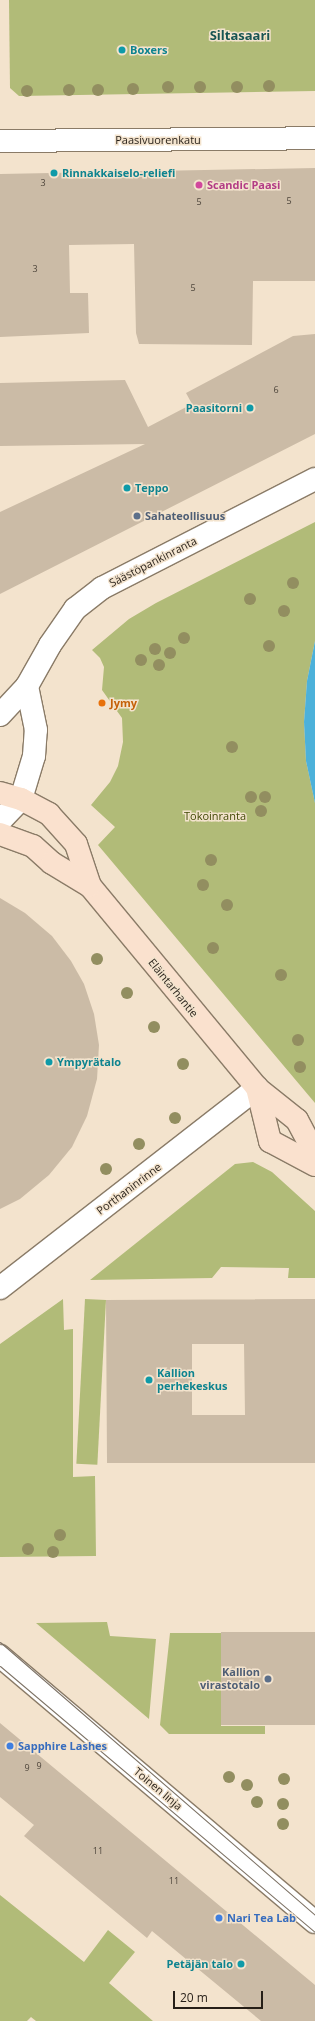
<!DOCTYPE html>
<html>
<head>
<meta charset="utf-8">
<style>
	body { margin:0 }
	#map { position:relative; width:315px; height:2021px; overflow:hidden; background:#f3e3cd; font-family:"Open Sans",sans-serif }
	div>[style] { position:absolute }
	.green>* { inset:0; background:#b1bb78; transform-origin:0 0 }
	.water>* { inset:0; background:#4cb1da }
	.building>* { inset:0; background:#cbbba6; transform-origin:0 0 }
	.roads { filter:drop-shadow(1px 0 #8a7b67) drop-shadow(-1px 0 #8a7b67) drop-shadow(0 1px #8a7b67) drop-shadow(0 -1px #8a7b67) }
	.minor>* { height:22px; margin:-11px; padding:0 11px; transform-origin:11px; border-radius:11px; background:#fff }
	.major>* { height:22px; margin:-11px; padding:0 11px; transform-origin:11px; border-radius:11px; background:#fae1ce }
	.tram>* { height:1px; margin:-0.5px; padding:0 0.5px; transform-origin:0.5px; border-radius:0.5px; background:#7d7265 }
	.trees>* { width:12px; height:12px; margin:-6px; border-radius:50%; background:#928e60 }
	.dots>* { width:11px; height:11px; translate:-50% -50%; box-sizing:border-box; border:2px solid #f3e3cd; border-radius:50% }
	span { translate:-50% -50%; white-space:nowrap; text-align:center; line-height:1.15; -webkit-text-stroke:3px #f3e3cd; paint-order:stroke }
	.number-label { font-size:9px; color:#4f463c }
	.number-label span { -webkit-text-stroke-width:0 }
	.culture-label { font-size:11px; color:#0d838f; font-weight:700 }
	.left { translate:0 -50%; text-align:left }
	.right { translate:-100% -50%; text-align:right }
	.street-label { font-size:11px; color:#261f18 }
	.hotel-label { font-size:11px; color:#b23c85; font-weight:700 }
	.service-label { font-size:11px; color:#4e5e75; font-weight:700 }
	.food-label { font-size:11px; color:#c56008; font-weight:700 }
	.park-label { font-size:11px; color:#424906 }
	.shop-label { font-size:11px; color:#366cbe; font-weight:700 }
	.quarter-label { font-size:13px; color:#185452; font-weight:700 }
	.scale { position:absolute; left:173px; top:1991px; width:90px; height:18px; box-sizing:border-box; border:2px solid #261f18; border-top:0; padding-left:5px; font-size:12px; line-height:14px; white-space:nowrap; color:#261f18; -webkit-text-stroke:3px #f3e3cd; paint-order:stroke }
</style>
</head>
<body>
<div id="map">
	<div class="green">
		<i style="clip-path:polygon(9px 0,315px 0,315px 91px,19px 96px,10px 88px)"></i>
		<i style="clip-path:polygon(315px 522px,315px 641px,307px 681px,304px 722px,306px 761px,315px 803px,315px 1103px,98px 845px,115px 827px,91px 805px,110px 782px,118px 766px,123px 742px,122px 718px,102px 690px,104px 667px,100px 658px,92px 650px,129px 619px,156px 603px)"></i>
		<i style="clip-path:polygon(253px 1162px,272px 1172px,315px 1211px,315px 1278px,288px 1278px,289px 1268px,221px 1267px,212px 1278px,90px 1280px,235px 1164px)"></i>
		<i style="clip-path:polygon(63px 1299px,64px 1330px,73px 1329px,73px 1477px,95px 1476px,96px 1556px,0 1557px,0 1344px)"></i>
		<i style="left:85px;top:1299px;width:21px;height:165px;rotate:3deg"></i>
		<i style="clip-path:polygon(107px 1622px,110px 1636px,156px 1639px,149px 1719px,36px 1623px)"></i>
		<i style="clip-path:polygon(170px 1633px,221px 1633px,221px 1726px,265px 1726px,265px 1734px,169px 1734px,160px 1725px)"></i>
		<i style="clip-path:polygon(0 1895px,84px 1962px,108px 1930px,135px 1952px,109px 1983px,153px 2021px,36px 2021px,31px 2017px,27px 2021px,0 2021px)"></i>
	</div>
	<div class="water">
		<i style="clip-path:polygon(315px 641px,315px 803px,306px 761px,304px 722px,307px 681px)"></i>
	</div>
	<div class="building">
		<i style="clip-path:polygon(315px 168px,315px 281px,253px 281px,252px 345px,139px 344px,136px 333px,134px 244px,69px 245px,70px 293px,88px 293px,89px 333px,0 337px,0 174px)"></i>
		<i style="clip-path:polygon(315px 334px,315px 434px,0 594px,0 512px,145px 444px,0 446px,0 383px,125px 380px,148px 427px,192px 404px,186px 393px,293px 336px)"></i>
		<i style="clip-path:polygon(0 898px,25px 913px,52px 936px,71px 961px,84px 984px,94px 1014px,99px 1045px,97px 1079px,87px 1116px,72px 1147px,49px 1175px,20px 1199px,0 1209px)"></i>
		<i style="clip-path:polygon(evenodd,315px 1299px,315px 1463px,107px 1463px,106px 1300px,315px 1299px,192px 1344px,244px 1344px,245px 1415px,192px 1415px,192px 1344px)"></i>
		<i style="left:315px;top:1632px;width:93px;height:94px;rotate:90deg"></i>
		<i style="clip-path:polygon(0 1723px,315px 1985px,315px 2021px,261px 2021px,152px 1931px,147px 1938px,24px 1836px,34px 1825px,0 1797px)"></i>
	</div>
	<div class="roads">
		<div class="minor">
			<i style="left:0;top:141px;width:315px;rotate:-0.5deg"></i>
			<i style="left:0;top:715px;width:40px;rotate:-47deg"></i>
			<i style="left:27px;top:686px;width:47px;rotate:-60.7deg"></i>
			<i style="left:50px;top:645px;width:44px;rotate:-55.2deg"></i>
			<i style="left:75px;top:609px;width:34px;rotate:-38deg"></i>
			<i style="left:102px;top:588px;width:239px;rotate:-27.1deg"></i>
			<i style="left:0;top:821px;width:30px;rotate:-46deg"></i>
			<i style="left:21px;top:799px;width:45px;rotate:-73.2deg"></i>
			<i style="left:34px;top:756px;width:26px;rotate:-86deg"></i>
			<i style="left:36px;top:730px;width:45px;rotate:-101.6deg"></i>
			<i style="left:0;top:1288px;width:326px;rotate:-37.9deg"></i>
			<i style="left:0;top:1656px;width:412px;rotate:40.2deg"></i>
		</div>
		<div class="major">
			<i style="left:0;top:793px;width:22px;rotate:16deg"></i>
			<i style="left:21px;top:799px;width:32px;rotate:28deg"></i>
			<i style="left:49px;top:814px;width:40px;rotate:48deg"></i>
			<i style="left:76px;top:844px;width:44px;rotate:71.6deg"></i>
			<i style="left:90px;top:886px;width:262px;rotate:50.4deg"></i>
			<i style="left:257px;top:1088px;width:51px;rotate:38.7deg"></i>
			<i style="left:297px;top:1120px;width:38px;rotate:62deg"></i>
			<i style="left:0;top:834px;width:35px;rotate:20deg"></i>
			<i style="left:33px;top:846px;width:25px;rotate:42deg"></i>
			<i style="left:52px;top:863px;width:44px;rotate:31.2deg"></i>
			<i style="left:257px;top:1088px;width:55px;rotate:76.2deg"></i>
			<i style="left:270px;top:1141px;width:51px;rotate:28.1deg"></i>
		</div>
	</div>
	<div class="tram">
		<i style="left:0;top:1642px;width:417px;rotate:40.9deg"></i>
		<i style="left:0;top:1666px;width:412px;rotate:40.2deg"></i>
	</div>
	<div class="trees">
		<i style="left:269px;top:86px"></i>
		<i style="left:168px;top:87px"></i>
		<i style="left:200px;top:87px"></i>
		<i style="left:237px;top:87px"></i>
		<i style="left:133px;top:89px"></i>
		<i style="left:69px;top:90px"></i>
		<i style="left:98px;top:90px"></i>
		<i style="left:27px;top:91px"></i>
		<i style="left:293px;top:583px"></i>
		<i style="left:250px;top:599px"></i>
		<i style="left:284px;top:611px"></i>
		<i style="left:184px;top:638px"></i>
		<i style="left:269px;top:646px"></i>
		<i style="left:155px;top:649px"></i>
		<i style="left:170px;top:653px"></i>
		<i style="left:141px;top:660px"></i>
		<i style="left:159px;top:665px"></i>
		<i style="left:232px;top:747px"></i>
		<i style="left:251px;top:797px"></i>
		<i style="left:265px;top:797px"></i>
		<i style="left:261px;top:811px"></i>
		<i style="left:211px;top:860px"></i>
		<i style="left:203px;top:885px"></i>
		<i style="left:227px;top:905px"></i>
		<i style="left:213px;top:948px"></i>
		<i style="left:97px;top:959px"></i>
		<i style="left:281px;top:975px"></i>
		<i style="left:127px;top:993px"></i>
		<i style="left:154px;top:1027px"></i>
		<i style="left:298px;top:1040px"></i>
		<i style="left:183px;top:1064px"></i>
		<i style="left:300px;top:1067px"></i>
		<i style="left:175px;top:1118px"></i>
		<i style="left:139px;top:1144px"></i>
		<i style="left:106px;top:1169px"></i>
		<i style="left:60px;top:1535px"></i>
		<i style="left:28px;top:1549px"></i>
		<i style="left:53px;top:1552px"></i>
		<i style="left:229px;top:1777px"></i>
		<i style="left:284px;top:1779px"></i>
		<i style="left:247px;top:1785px"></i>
		<i style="left:257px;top:1802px"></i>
		<i style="left:283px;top:1804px"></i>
		<i style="left:283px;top:1824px"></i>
	</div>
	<div class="dots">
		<i style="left:122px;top:50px;background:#0f9aa8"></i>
		<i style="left:54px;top:173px;background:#0f9aa8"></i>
		<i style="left:199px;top:185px;background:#d1479c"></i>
		<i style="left:250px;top:408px;background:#0f9aa8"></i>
		<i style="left:127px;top:488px;background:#0f9aa8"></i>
		<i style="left:137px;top:516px;background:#5c6f8a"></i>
		<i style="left:102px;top:703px;background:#e8710a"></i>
		<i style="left:49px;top:1062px;background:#0f9aa8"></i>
		<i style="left:149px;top:1380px;background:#0f9aa8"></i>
		<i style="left:268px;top:1679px;background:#5c6f8a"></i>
		<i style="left:10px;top:1746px;background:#3f7fe0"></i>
		<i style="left:219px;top:1918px;background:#3f7fe0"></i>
		<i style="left:241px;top:1964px;background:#0f9aa8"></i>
	</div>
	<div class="number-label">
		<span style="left:43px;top:183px">3</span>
		<span style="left:289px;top:201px">5</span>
		<span style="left:199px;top:202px">5</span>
		<span style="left:35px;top:269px">3</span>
		<span style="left:193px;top:288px">5</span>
		<span style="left:276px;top:390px">6</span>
		<span style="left:39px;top:1766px">9</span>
		<span style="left:27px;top:1768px">9</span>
		<span style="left:98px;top:1851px">11</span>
		<span style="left:174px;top:1881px">11</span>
	</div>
	<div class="culture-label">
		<span class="left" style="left:130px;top:50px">Boxers</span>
		<span class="left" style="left:62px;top:173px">Rinnakkaiselo-reliefi</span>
		<span class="right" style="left:242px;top:408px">Paasitorni</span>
		<span class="left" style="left:135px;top:488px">Teppo</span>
		<span class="left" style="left:57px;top:1062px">Ympyrätalo</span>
		<span class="left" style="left:157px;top:1380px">Kallion<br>perhekeskus</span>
		<span class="right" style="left:233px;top:1964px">Petäjän talo</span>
	</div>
	<div class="street-label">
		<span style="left:158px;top:140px">Paasivuorenkatu</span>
		<span style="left:153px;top:562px;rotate:-27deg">Säästöpankinranta</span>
		<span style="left:173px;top:988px;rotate:51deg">Eläintarhantie</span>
		<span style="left:129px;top:1189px;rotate:-37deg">Porthaninrinne</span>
		<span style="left:158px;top:1789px;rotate:40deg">Toinen linja</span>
	</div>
	<div class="hotel-label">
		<span class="left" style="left:207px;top:185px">Scandic Paasi</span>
	</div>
	<div class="service-label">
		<span class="left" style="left:145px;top:516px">Sahateollisuus</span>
		<span class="right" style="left:260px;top:1679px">Kallion<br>virastotalo</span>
	</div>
	<div class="food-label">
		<span class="left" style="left:110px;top:703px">Jymy</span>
	</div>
	<div class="park-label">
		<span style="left:215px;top:816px">Tokoinranta</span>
	</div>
	<div class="shop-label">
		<span class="left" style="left:18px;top:1746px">Sapphire Lashes</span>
		<span class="left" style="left:227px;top:1918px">Nari Tea Lab</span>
	</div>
	<div class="quarter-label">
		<span style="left:240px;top:35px">Siltasaari</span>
	</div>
	<div class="scale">20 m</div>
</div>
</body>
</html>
